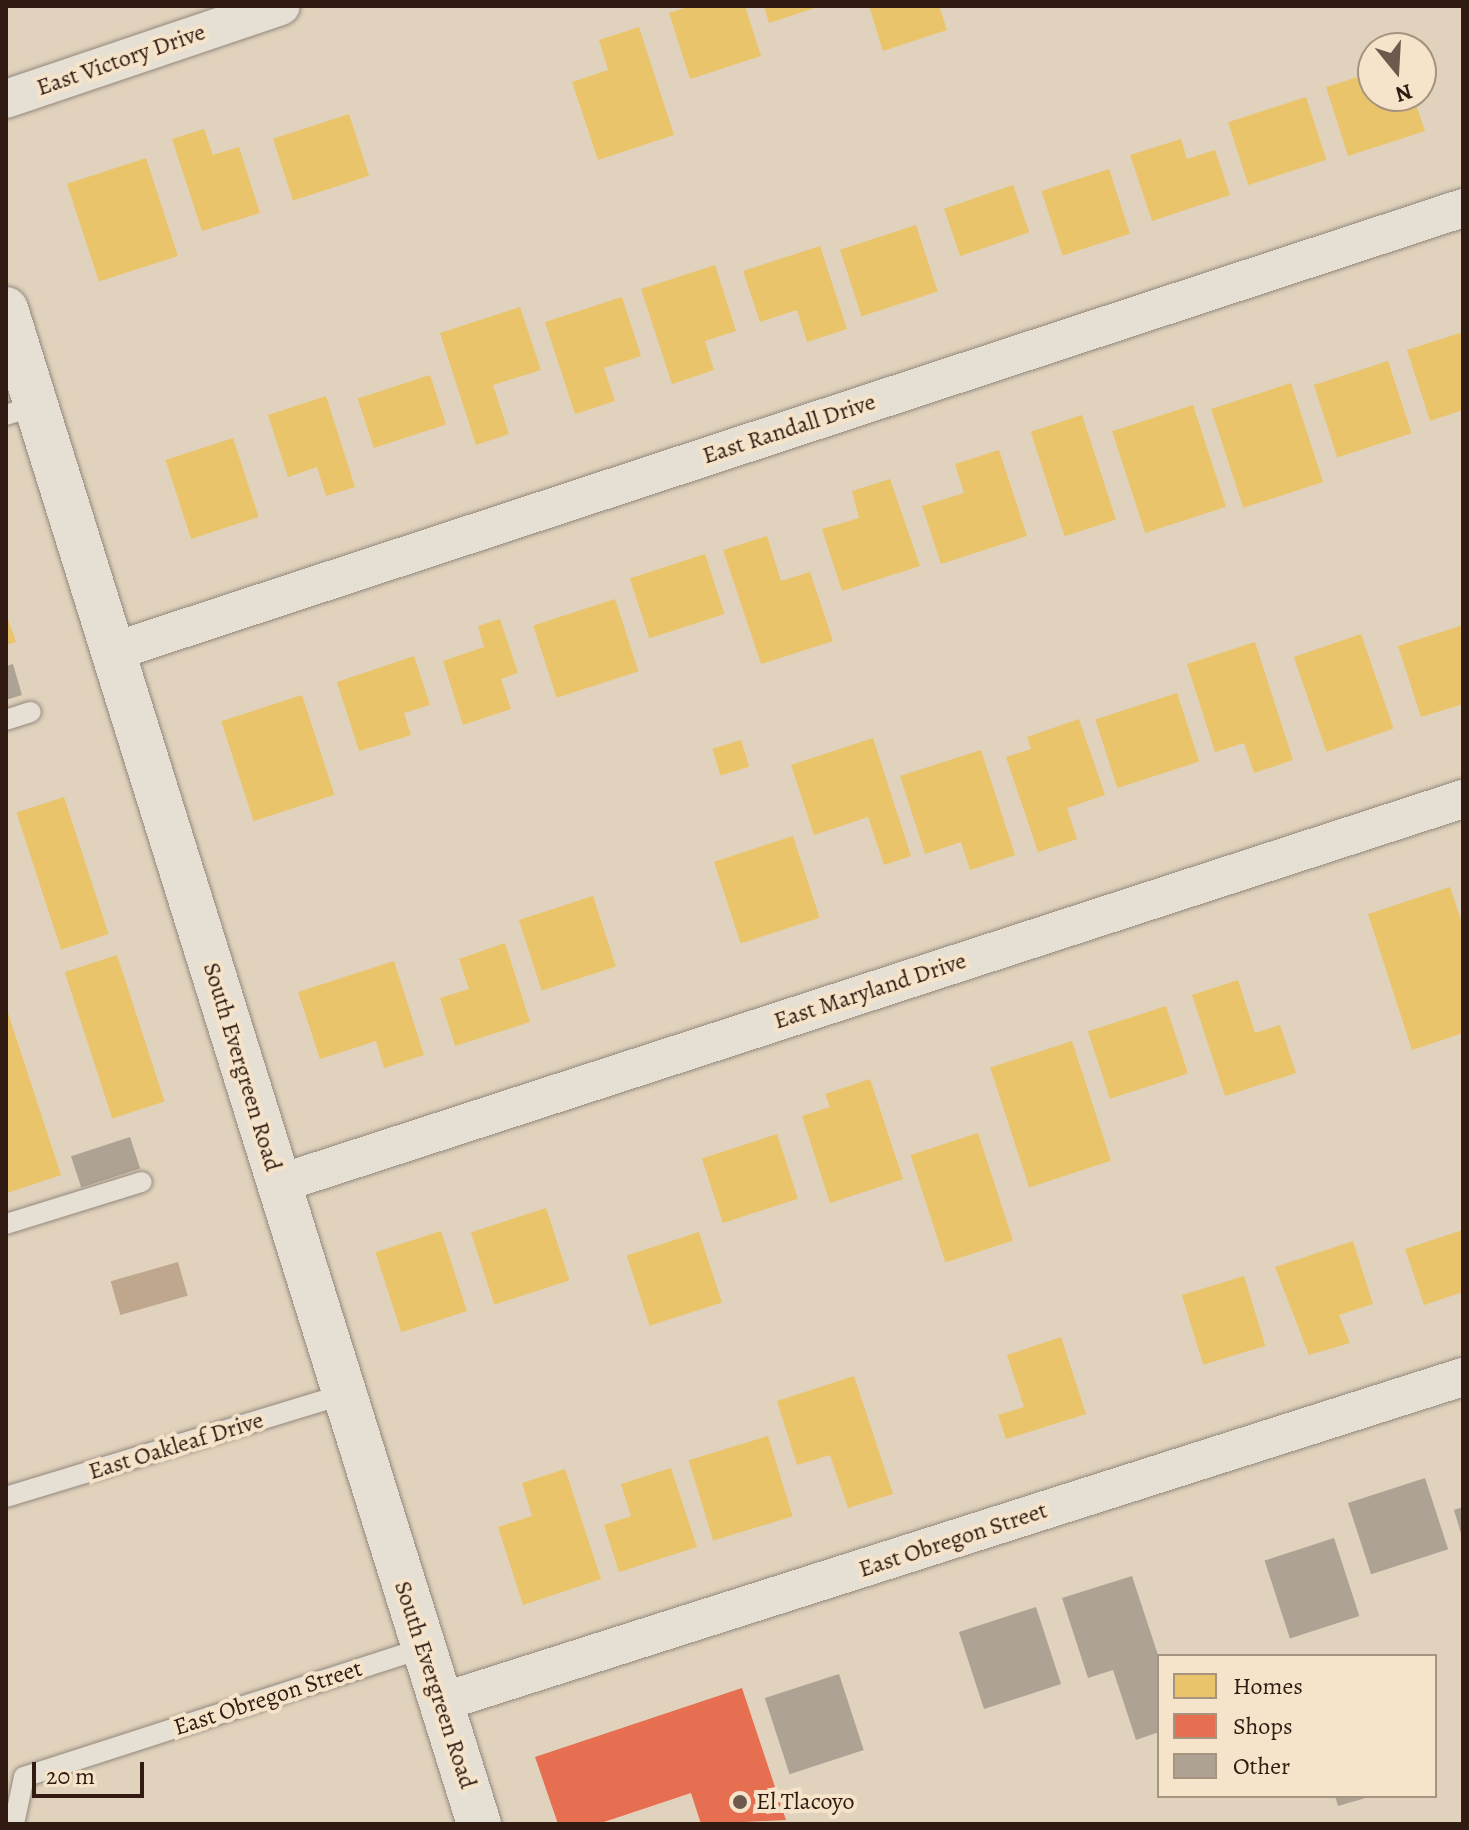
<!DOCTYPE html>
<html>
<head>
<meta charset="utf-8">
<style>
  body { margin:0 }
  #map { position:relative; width:1469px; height:1830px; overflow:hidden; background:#e1d2bd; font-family:Alegreya,serif }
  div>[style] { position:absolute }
  .water>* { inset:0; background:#bea78d; transform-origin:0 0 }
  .homes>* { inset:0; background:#e9c46a; transform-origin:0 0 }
  .shops>* { inset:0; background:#e76f51 }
  .building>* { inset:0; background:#aea294; transform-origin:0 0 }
  .roads { filter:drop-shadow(0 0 2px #93887b) drop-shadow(0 0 2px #93887b) }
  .lane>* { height:20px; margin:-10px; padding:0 10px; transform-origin:10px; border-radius:10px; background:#e6dfd4 }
  .street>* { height:38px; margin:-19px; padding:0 19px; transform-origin:19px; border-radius:19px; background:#e6dfd4 }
  .secondary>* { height:44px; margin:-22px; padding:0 22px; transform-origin:22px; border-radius:22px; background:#e6dfd4 }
  .dots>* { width:22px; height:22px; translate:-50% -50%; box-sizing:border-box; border:4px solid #f5e3ca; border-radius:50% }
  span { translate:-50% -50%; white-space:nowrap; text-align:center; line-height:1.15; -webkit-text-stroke:8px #f5e3ca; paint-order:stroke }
  .street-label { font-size:24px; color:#301a11 }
  .poi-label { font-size:24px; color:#301a11 }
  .left { translate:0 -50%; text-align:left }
  .frame { position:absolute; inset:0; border:8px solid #301a11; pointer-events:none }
  .legend { position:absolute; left:1157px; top:1654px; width:280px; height:144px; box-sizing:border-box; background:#f5e3ca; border:2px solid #a69380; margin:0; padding:10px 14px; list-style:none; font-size:24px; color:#301a11 }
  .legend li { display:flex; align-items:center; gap:16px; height:40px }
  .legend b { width:40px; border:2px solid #a69380 }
  .north { position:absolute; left:1357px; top:32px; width:80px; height:80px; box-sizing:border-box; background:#f5e3ca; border:2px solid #a69380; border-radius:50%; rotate:162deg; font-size:22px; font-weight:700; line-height:32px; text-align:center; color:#301a11 }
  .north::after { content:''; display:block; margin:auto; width:28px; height:36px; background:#6e5a4d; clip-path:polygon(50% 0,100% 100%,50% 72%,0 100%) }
  .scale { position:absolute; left:32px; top:1762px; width:112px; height:36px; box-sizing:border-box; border:4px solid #301a11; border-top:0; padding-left:10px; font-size:24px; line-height:28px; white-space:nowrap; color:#301a11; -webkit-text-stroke:6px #f5e3ca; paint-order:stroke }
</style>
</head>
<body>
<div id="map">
  <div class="water">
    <div style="left:178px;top:1262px;width:35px;height:70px;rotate:74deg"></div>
  </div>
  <div class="homes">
    <div style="clip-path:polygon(690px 6px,745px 6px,761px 56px,690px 79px,669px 13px)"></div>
    <div style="clip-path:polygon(764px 6px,818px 6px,818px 7px,769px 23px)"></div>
    <div style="clip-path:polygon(869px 6px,939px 6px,947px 30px,883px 51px)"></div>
    <div style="clip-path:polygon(639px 27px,674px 135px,598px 160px,572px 82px,608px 70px,599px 40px)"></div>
    <div style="clip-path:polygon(1373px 72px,1373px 96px,1413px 96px,1425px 131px,1348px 156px,1326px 87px)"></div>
    <div style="left:1306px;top:97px;width:66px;height:82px;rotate:72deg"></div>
    <div style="left:349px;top:114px;width:65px;height:80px;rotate:72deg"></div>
    <div style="clip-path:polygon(204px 129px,213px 155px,239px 147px,260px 213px,202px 231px,172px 139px)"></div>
    <div style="clip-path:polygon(1181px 139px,1187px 159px,1215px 150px,1230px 195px,1152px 221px,1130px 155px)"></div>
    <div style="left:146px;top:158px;width:103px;height:83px;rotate:72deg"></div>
    <div style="left:1109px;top:169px;width:68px;height:71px;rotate:72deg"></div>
    <div style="left:1013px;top:185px;width:50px;height:73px;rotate:71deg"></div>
    <div style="left:916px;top:225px;width:70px;height:80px;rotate:72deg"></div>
    <div style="clip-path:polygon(820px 246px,847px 329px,807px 342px,797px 310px,760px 322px,743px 271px)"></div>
    <div style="clip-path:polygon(715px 265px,736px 331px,705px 341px,714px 370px,672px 384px,641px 289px)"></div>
    <div style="clip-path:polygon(622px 297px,641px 356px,604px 368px,615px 401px,575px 414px,545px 322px)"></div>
    <div style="clip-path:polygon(520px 307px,541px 370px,493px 385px,509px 434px,476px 445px,440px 333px)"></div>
    <div style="clip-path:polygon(1463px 332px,1463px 410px,1430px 421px,1407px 350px)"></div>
    <div style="left:1388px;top:361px;width:76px;height:78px;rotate:72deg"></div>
    <div style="left:430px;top:375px;width:52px;height:76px;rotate:72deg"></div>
    <div style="left:1291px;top:383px;width:104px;height:84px;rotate:72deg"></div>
    <div style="clip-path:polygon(326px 396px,355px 487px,326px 496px,317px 467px,288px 477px,268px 415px)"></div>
    <div style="left:1193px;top:405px;width:107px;height:85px;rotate:72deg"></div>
    <div style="left:1082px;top:415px;width:110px;height:54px;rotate:72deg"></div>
    <div style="left:233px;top:438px;width:83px;height:71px;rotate:72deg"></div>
    <div style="clip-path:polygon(999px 450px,1027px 536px,941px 564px,922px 506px,964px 493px,955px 464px)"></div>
    <div style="clip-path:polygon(890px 479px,920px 566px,842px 591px,822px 529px,859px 518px,852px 491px)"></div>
    <div style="clip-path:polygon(767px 536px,781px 581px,810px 572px,833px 641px,761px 664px,723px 550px)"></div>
    <div style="left:705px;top:554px;width:63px;height:79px;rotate:72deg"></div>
    <div style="left:615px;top:599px;width:76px;height:86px;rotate:72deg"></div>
    <div style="clip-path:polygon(6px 614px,16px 642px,6px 645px)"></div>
    <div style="clip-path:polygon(500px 619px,518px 673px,501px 679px,511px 709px,463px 725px,443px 661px,484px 647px,478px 626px)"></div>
    <div style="clip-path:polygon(1463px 625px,1463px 704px,1421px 717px,1398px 646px)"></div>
    <div style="left:1361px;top:634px;width:100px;height:71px;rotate:71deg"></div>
    <div style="clip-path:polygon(1255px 642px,1293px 760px,1254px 773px,1244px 743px,1215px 752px,1187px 664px)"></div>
    <div style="clip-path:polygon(414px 656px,430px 705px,404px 713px,411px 735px,359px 751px,337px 682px)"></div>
    <div style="left:1177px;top:693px;width:72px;height:86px;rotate:72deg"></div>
    <div style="left:302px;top:695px;width:105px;height:85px;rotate:72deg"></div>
    <div style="clip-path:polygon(1079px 719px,1105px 795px,1067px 808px,1077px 839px,1038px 852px,1006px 757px,1031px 749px,1027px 737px)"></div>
    <div style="clip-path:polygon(873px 738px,911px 856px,884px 865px,868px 817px,814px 835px,791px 765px)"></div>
    <div style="left:741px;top:740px;width:28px;height:30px;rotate:73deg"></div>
    <div style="clip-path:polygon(981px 750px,1015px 855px,970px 870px,961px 842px,925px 854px,900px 776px)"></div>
    <div style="left:64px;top:797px;width:144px;height:50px;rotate:72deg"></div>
    <div style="left:793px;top:836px;width:86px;height:83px;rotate:72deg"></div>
    <div style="clip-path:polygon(1450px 887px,1463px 926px,1463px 1033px,1412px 1050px,1368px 914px)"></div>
    <div style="left:593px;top:896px;width:74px;height:78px;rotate:72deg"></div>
    <div style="clip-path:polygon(505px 943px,530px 1022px,455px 1046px,440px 998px,469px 989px,459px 959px)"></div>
    <div style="left:117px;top:955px;width:154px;height:55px;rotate:72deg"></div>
    <div style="clip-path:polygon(394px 961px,424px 1055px,384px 1068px,376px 1041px,320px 1059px,298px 992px)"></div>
    <div style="clip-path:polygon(1238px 980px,1255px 1033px,1280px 1025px,1296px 1073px,1225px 1096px,1192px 995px)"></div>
    <div style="left:1166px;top:1006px;width:71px;height:82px;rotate:72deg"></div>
    <div style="clip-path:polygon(7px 1010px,61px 1175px,7px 1193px,6px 1190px)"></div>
    <div style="left:1072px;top:1041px;width:126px;height:86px;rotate:72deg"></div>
    <div style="clip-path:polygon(870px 1079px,903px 1179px,830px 1203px,802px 1116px,830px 1107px,825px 1094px)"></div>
    <div style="left:978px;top:1133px;width:113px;height:71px;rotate:72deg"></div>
    <div style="left:777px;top:1134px;width:68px;height:79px;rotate:72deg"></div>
    <div style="left:546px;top:1208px;width:76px;height:79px;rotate:72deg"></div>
    <div style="clip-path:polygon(1463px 1230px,1463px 1292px,1424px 1305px,1405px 1249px)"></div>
    <div style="left:441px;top:1231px;width:84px;height:69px;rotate:72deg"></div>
    <div style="left:699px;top:1232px;width:74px;height:76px;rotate:72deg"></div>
    <div style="clip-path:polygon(1353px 1241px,1373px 1304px,1339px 1315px,1350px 1343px,1309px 1355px,1275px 1267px)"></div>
    <div style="left:1244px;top:1276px;width:73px;height:65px;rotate:73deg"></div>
    <div style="clip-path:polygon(1061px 1337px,1086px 1414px,1006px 1439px,998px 1415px,1024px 1407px,1007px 1355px)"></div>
    <div style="clip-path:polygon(854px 1376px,893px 1494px,848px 1508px,830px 1455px,797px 1465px,777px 1401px)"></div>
    <div style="left:768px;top:1436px;width:84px;height:83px;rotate:73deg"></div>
    <div style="clip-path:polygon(671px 1468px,697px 1547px,619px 1572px,604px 1525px,631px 1516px,621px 1484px)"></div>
    <div style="clip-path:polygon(565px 1469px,601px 1579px,523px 1605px,498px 1527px,532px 1516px,522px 1483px)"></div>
  </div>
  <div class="shops">
    <div style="clip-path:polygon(742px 1688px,786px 1820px,701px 1824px,691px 1793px,598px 1824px,558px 1824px,535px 1757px)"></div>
  </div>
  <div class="building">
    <div style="clip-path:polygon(13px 664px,22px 695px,6px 700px,6px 666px)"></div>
    <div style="left:130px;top:1137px;width:33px;height:62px;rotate:72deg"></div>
    <div style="left:1425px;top:1478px;width:75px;height:81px;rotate:72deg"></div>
    <div style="clip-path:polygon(1463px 1507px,1463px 1537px,1462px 1537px,1454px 1510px)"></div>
    <div style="left:1334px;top:1538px;width:82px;height:73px;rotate:72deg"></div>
    <div style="clip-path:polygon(1132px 1576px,1159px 1658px,1159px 1732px,1136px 1740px,1113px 1670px,1088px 1678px,1062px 1598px)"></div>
    <div style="left:1036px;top:1607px;width:81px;height:81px;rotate:72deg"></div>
    <div style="left:839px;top:1674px;width:80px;height:78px;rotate:72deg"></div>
    <div style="clip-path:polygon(1335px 1796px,1368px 1796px,1369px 1797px,1338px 1806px)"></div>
  </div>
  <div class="roads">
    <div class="lane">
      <div style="left:6px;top:415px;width:32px;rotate:-18deg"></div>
      <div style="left:6px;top:720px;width:26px;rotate:-18deg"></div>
      <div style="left:6px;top:1224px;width:142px;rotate:-17.2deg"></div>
      <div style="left:6px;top:1497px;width:355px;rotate:-16.9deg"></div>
      <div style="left:14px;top:1824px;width:48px;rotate:-78deg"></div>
      <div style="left:24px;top:1777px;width:417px;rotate:-17.9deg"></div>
    </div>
    <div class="street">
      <div style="left:6px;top:99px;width:290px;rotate:-18.7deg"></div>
      <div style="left:115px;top:651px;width:1419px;rotate:-18.19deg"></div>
      <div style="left:278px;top:1184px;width:1246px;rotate:-18deg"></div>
      <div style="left:442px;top:1702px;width:1071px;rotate:-17.66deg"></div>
    </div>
    <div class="secondary">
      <div style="left:6px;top:309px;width:1587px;rotate:72.66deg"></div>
    </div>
  </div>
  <div class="dots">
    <div style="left:740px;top:1802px;background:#6e5a4d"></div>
  </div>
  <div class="street-label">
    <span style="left:121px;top:60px;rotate:-19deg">East Victory Drive</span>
    <span style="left:789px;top:429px;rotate:-18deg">East Randall Drive</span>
    <span style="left:870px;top:991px;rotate:-18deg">East Maryland Drive</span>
    <span style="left:242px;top:1067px;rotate:73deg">South Evergreen Road</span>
    <span style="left:176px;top:1446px;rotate:-17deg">East Oakleaf Drive</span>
    <span style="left:953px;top:1540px;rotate:-18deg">East Obregon Street</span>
    <span style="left:435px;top:1685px;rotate:72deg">South Evergreen Road</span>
    <span style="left:268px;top:1698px;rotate:-18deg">East Obregon Street</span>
  </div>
  <div class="poi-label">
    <span class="left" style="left:756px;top:1802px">El Tlacoyo</span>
  </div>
  <div class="frame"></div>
  <ul class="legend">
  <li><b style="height:22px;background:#e9c46a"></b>Homes</li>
  <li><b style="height:22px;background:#e76f51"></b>Shops</li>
  <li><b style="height:22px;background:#aea294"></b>Other</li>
  </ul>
  <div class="north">N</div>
  <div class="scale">20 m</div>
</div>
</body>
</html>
